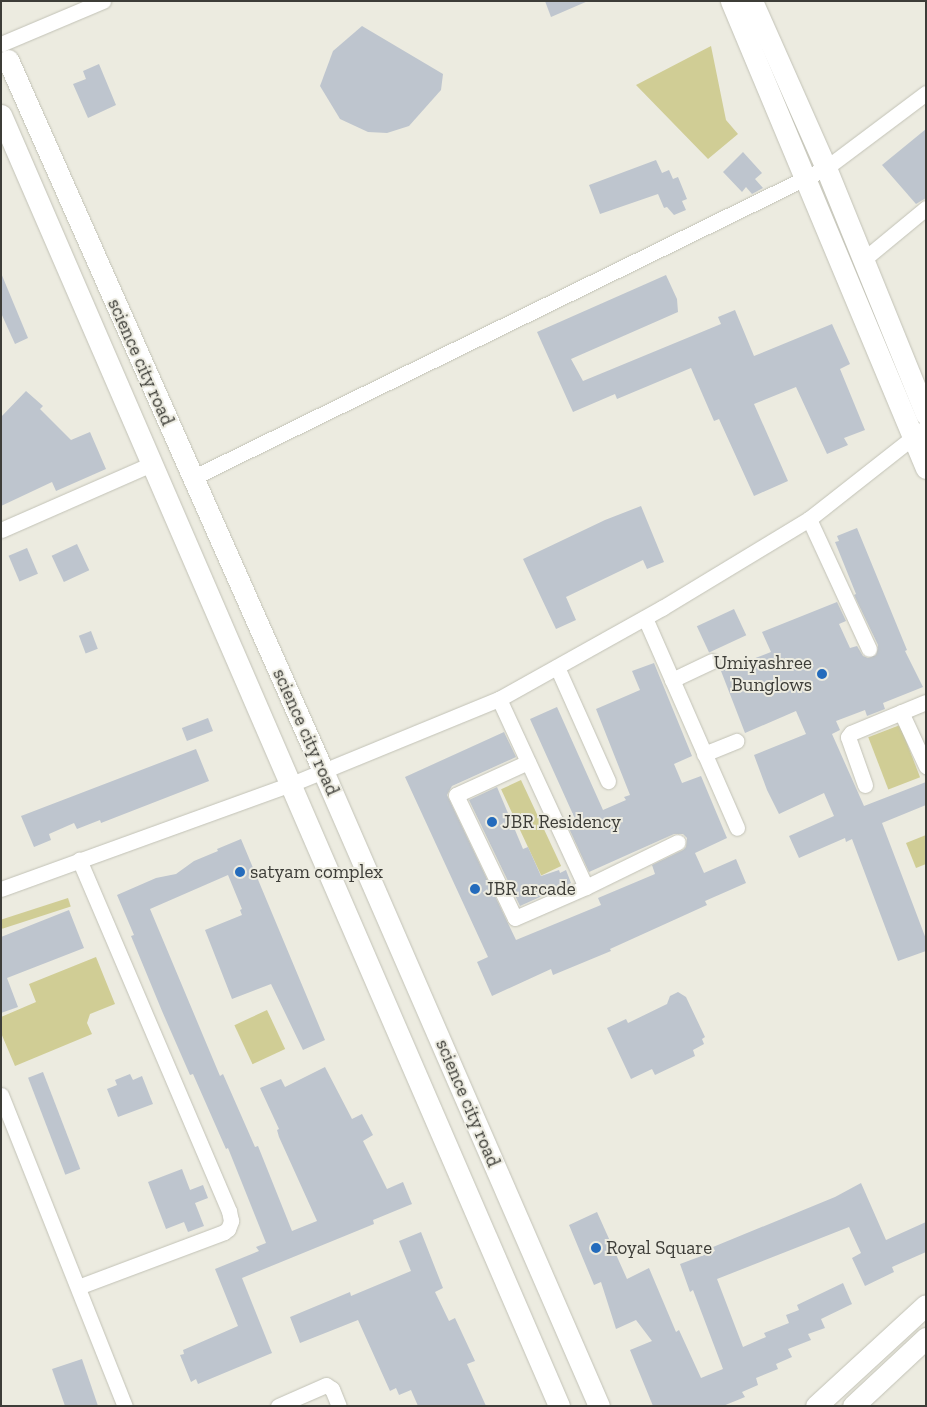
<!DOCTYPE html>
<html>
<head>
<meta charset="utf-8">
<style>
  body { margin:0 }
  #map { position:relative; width:927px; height:1407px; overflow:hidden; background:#ecebe0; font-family:"Zilla Slab",serif }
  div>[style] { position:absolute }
  .green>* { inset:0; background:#d0cd95; transform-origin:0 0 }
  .building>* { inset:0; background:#bec5ce; transform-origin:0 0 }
  .roads { filter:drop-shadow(0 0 1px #c2c2b6) drop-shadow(0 0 1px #c2c2b6) }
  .street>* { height:15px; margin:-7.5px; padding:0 7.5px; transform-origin:7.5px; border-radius:7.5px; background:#fff }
  .secondary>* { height:21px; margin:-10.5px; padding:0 10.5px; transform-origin:10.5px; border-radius:10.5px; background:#fff }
  .dots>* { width:14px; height:14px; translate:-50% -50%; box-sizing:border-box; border:2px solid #ecebe0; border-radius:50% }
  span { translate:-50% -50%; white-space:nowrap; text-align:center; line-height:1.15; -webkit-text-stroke:4px #ecebe0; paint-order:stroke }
  .street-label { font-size:19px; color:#3d3d38 }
  .poi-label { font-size:19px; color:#3d3d38 }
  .right { translate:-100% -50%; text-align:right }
  .left { translate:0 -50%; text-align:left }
  .frame { position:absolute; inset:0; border:2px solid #3d3d38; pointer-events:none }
</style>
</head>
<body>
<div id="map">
  <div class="green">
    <div style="clip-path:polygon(711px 46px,726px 120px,738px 134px,708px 159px,636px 85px)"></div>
    <div style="left:900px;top:725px;width:56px;height:34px;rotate:69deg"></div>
    <div style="left:521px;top:780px;width:95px;height:22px;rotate:65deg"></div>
    <div style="clip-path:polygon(926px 835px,926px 864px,916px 868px,906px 843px)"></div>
    <div style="left:68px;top:898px;width:9px;height:72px;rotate:72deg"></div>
    <div style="clip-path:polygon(96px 957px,115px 1004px,90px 1014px,87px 1023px,92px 1034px,15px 1066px,1px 1033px,1px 1017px,36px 1002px,29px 984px)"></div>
    <div style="left:267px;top:1010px;width:43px;height:36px;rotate:65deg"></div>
  </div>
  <div class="building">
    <div style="clip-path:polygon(545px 1px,588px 1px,551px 17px)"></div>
    <div style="clip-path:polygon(362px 26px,443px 74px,441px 90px,409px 126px,387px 133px,368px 132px,340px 119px,320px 86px,333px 51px)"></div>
    <div style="clip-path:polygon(99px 64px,116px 105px,88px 118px,73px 84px,86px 79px,83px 71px)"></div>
    <div style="clip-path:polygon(926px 129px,926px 198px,916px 204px,882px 165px)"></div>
    <div style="clip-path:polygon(743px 152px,762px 173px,755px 179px,763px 188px,752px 194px,746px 187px,742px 192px,723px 172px)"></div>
    <div style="clip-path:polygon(656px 160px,662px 173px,669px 170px,673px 179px,678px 177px,687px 199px,682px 201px,686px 210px,674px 215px,667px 207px,664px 208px,658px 194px,600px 214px,589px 185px)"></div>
    <div style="clip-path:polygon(1px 273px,28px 338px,15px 344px,1px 313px)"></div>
    <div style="clip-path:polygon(666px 275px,677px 299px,678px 312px,571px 359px,583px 381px,721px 324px,718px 317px,735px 310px,754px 356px,832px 324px,850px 364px,840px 369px,865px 430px,844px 438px,848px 445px,827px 454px,796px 387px,754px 404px,788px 481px,754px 496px,719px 419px,714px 421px,691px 368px,617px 399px,615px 394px,573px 412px,537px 332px)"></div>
    <div style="clip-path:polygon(26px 391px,43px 406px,40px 409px,71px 440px,90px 432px,106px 469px,56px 491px,52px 482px,1px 506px,1px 417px)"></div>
    <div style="clip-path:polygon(641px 506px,664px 562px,647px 569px,643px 560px,566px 597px,576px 620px,556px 629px,523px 559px,605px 520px)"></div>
    <div style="clip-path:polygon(857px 528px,907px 650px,905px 651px,923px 687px,883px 703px,885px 709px,867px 716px,865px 710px,836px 721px,840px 730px,832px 734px,864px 806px,926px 782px,926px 805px,882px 823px,926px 939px,926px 951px,898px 961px,852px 839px,846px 842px,845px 838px,799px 858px,789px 836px,834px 816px,824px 793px,779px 814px,767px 790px,754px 755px,806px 734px,796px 711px,745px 733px,721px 671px,771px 652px,762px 632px,837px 602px,846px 621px,839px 624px,850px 648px,857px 646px,863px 656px,868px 658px,876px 655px,878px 645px,854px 595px,856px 594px,835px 542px,839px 541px,837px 536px)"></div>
    <div style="left:77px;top:544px;width:29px;height:28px;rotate:65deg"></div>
    <div style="left:27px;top:548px;width:28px;height:20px;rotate:67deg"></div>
    <div style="left:734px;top:609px;width:29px;height:41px;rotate:65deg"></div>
    <div style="left:91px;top:631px;width:19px;height:13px;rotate:69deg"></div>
    <div style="clip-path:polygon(654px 663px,692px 756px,674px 764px,682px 783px,701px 776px,727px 838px,695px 853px,704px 873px,736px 859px,746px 883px,705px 901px,707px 905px,610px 949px,611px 951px,553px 975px,551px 969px,492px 996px,477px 962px,488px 957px,405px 777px,504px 732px,516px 757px,452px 786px,447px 795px,516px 940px,601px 905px,598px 898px,655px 874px,652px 865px,683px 850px,686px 847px,687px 838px,683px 834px,674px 834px,589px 872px,567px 824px,576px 821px,530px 719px,557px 707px,603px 810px,626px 800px,624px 797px,630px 795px,596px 709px,640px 690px,632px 671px)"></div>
    <div style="left:208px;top:718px;width:14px;height:28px;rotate:69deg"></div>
    <div style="clip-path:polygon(196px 749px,209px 781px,101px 823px,100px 820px,77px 829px,74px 823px,49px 834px,51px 840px,34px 847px,21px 816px)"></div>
    <div style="clip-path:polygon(497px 787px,523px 849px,528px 847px,541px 876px,559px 870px,560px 873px,566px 870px,571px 883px,520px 906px,469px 800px)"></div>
    <div style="clip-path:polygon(241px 839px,325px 1040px,303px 1050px,271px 984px,232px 999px,205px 930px,242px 915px,240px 910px,242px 909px,228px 875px,150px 909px,220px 1076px,223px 1074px,255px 1147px,258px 1146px,292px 1231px,317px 1221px,279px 1137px,277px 1130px,279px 1129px,260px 1088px,281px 1079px,285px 1087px,325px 1067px,352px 1119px,362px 1114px,373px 1135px,363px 1141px,387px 1189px,403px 1182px,412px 1204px,373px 1220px,374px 1224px,242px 1278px,272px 1353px,198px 1384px,196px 1379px,191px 1382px,180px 1355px,184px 1354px,183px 1350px,238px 1326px,215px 1269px,259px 1251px,256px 1247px,266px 1243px,228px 1148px,226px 1149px,193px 1074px,190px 1075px,162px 1011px,131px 936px,134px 935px,117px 895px,156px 878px,176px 874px,194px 861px,218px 851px,217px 849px)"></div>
    <div style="clip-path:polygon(69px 910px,84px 948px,7px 978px,18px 1007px,1px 1013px,1px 937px)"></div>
    <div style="clip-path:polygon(678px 992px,686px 997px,705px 1037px,702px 1039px,704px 1044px,693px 1050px,695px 1056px,655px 1075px,652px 1069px,631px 1079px,607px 1028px,626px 1019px,628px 1023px,667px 1004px,670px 996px)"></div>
    <div style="left:43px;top:1072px;width:104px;height:16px;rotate:69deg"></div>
    <div style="clip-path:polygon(130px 1074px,133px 1080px,142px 1076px,153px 1104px,118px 1117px,107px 1089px,117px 1085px,115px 1080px)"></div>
    <div style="clip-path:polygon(182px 1169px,190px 1190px,203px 1185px,208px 1198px,195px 1203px,204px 1226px,188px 1232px,184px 1222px,166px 1229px,148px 1182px)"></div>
    <div style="clip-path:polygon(861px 1183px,886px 1240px,926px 1222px,926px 1252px,892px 1267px,894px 1272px,865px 1286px,852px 1258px,861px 1253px,849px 1227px,717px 1279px,743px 1347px,766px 1337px,764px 1333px,789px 1323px,786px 1315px,799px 1310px,797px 1305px,843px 1283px,852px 1304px,821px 1319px,825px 1328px,808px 1334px,811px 1340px,788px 1349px,792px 1357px,776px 1364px,778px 1369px,756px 1378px,758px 1385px,742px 1392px,745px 1397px,723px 1406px,653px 1406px,630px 1350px,652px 1341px,636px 1320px,616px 1329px,601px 1282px,594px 1285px,569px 1225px,597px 1212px,627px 1279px,649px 1268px,676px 1332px,679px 1330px,701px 1378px,723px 1369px,693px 1290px,690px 1292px,680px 1264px,715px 1251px,713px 1247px,835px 1197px)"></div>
    <div style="clip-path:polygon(421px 1232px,443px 1288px,435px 1292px,449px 1321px,455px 1318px,475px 1361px,467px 1364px,486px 1406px,418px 1406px,411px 1390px,399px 1395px,396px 1388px,390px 1391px,358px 1320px,300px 1343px,290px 1317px,350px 1292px,351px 1296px,411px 1271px,399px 1241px)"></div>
    <div style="clip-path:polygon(82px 1359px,98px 1406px,65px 1406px,52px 1369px)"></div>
  </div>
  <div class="roads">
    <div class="street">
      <div style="left:1px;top:44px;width:111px;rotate:-22.9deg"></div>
      <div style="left:863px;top:260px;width:82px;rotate:-39.5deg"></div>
      <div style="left:192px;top:478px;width:706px;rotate:-26.06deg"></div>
      <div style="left:826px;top:168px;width:125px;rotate:-36.9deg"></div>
      <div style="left:809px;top:519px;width:143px;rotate:65.2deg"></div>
      <div style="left:1px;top:530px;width:164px;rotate:-23.7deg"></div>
      <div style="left:645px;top:618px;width:229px;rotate:66.3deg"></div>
      <div style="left:557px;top:667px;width:125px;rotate:65.9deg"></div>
      <div style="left:672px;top:680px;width:44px;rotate:-25.4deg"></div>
      <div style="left:499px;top:699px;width:207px;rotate:65.2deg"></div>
      <div style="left:901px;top:712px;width:60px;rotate:65.2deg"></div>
      <div style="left:704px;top:754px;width:35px;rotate:-22deg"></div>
      <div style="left:528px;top:762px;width:79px;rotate:155.4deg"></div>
      <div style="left:456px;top:795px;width:136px;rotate:64.4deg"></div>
      <div style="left:515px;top:918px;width:77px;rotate:-23.6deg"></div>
      <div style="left:586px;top:887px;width:102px;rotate:-26.1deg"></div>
      <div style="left:865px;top:785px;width:51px;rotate:-109.5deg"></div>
      <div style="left:848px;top:737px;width:5px;rotate:-53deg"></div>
      <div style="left:851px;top:733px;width:81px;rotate:-22.5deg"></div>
      <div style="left:1px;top:889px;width:306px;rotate:-19.9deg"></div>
      <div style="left:289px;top:785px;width:227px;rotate:-22.3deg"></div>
      <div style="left:499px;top:699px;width:187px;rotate:-29.2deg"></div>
      <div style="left:662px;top:608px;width:172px;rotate:-31.2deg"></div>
      <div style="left:809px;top:519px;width:149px;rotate:-38.2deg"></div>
      <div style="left:1px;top:1095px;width:335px;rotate:68.3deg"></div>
      <div style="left:78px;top:1287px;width:156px;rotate:-20.6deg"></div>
      <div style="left:224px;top:1232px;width:5px;rotate:-37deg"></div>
      <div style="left:228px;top:1229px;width:9px;rotate:-69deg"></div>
      <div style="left:231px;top:1221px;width:10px;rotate:-101deg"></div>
      <div style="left:229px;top:1211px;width:382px;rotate:-113.1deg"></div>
      <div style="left:278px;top:1406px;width:52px;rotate:-23.6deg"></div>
      <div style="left:326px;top:1385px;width:7px;rotate:34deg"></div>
      <div style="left:332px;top:1389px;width:18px;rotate:68deg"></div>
    </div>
    <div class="secondary">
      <div style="left:731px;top:1px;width:506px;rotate:67.34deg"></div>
      <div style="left:752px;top:1px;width:183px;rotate:66.1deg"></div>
      <div style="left:826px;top:168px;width:266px;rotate:67.9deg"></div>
      <div style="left:8px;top:60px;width:778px;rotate:66.1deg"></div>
      <div style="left:323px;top:771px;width:692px;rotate:66.51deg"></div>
      <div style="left:1px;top:115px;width:1406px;rotate:66.62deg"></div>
      <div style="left:816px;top:1406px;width:149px;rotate:-42.6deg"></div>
      <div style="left:853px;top:1406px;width:100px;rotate:-43deg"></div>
    </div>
  </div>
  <div class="dots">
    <div style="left:822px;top:674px;background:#246bbc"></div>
    <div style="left:492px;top:822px;background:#246bbc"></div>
    <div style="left:240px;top:872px;background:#246bbc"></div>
    <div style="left:475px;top:889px;background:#246bbc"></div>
    <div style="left:596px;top:1248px;background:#246bbc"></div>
  </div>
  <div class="street-label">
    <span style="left:141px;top:362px;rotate:66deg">science city road</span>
    <span style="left:306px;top:732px;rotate:66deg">science city road</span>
    <span style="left:468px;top:1103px;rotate:67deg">science city road</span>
  </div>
  <div class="poi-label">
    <span class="right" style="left:812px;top:674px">Umiyashree<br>Bunglows</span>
    <span class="left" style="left:502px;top:822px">JBR Residency</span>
    <span class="left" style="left:250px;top:872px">satyam complex</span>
    <span class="left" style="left:485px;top:889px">JBR arcade</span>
    <span class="left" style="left:606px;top:1248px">Royal Square</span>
  </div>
  <div class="frame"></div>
</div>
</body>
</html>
